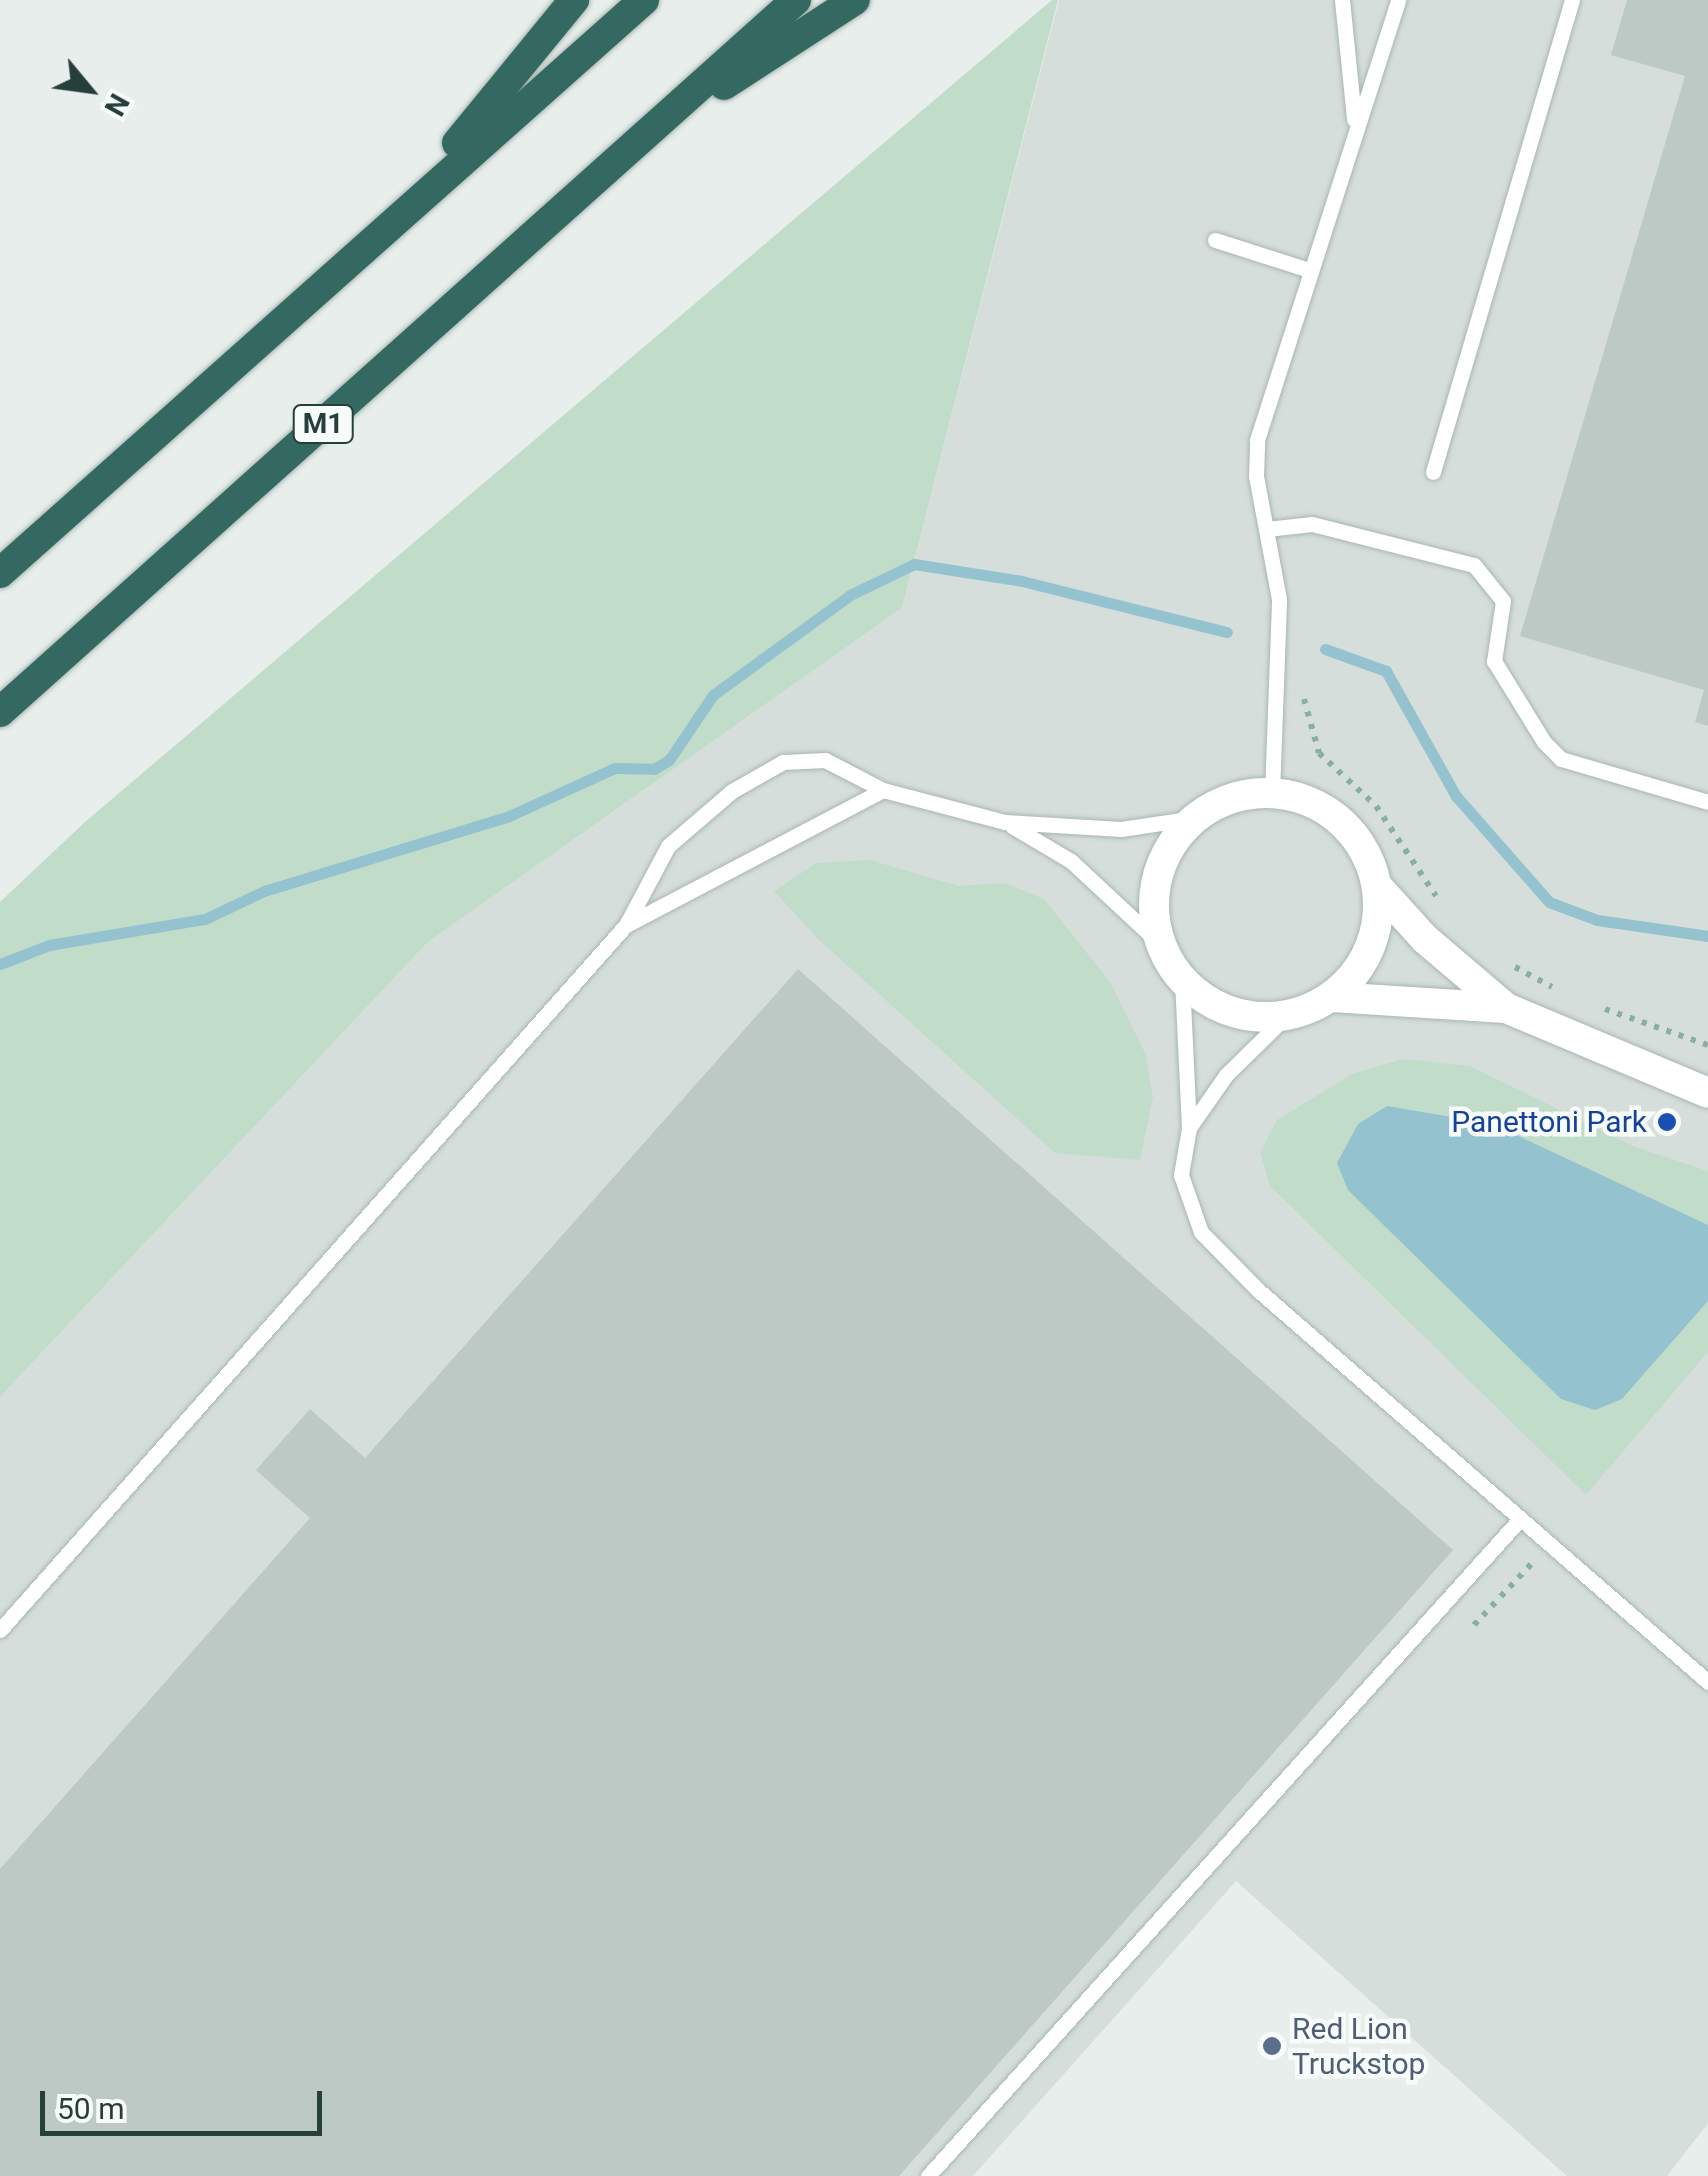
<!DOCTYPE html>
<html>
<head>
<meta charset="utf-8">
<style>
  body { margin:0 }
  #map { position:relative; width:1708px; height:2176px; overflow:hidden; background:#e7eeeb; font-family:Roboto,sans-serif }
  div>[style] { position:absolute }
  .built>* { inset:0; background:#d5deda }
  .green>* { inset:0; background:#c1ddca }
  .water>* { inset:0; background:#94c2ce }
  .stream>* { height:11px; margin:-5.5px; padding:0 5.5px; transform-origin:5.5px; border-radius:5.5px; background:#94c2ce }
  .building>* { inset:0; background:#bcc9c4 }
  .path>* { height:6px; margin-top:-3px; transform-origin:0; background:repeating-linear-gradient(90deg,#89afa5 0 5px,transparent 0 13px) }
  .roads { filter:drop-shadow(0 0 2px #a9b6b2) drop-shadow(0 0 2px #a9b6b2) }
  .service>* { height:15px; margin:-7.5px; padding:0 7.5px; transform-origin:7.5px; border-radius:7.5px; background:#fff }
  .minor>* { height:30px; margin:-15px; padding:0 15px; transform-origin:15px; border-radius:15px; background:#fff }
  .minor>.ring { margin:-15px; padding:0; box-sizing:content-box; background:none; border:30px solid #fff; border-radius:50% }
  .motorway>* { height:30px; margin:-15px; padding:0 15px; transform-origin:15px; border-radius:15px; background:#346961 }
  .dots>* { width:28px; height:28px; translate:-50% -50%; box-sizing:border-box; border:5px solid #f7fbf9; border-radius:50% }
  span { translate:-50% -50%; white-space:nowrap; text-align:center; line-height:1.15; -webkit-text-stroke:9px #f7fbf9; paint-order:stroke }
  .shield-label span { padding:2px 8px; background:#f7fbf9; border:2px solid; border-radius:8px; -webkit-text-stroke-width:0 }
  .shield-label { font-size:28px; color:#263f3a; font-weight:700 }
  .transit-label { font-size:30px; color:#164399 }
  .right { translate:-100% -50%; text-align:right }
  .service-label { font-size:30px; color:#4e5e75 }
  .left { translate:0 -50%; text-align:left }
  .north { position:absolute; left:40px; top:40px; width:100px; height:100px; -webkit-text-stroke:8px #f7fbf9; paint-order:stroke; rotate:119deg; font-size:28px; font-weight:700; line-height:40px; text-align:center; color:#263f3a }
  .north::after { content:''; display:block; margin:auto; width:35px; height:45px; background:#263f3a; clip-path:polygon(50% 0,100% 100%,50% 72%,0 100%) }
  .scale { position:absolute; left:40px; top:2091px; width:282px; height:45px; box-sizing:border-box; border:5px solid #263f3a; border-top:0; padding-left:12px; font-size:30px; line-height:35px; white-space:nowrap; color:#263f3a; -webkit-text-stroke:8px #f7fbf9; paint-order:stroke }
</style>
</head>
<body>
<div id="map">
  <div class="built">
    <div style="clip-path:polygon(1059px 0,1708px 0,1708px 2123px,1667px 2176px,1567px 2176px,1236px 1881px,973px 2176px,0 2176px,0 1397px,428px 942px,902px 608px)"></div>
  </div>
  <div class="green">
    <div style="clip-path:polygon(1052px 0,1058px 0,902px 608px,428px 942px,0 1397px,0 902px,85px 822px)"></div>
    <div style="clip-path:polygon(870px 860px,959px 886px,1004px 883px,1044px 899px,1110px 982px,1145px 1053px,1153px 1097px,1140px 1160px,1055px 1153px,818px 939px,774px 891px,816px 863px)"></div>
    <div style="clip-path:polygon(1403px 1059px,1470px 1066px,1635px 1147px,1708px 1171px,1708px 1225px,1493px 1124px,1622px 1399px,1708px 1301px,1708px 1352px,1586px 1495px,1270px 1186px,1260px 1152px,1277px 1120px,1352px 1074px)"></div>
  </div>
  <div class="water">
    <div style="clip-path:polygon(1387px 1106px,1493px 1124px,1708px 1225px,1708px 1301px,1622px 1399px,1595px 1410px,1561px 1399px,1348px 1190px,1337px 1163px,1358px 1124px)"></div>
  </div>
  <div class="stream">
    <div style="left:1325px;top:649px;width:65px;rotate:19.8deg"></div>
    <div style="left:1386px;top:671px;width:143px;rotate:60.8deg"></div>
    <div style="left:1456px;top:796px;width:141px;rotate:48.7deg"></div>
    <div style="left:1549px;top:902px;width:51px;rotate:20.6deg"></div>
    <div style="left:1597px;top:920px;width:112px;rotate:8.2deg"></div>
    <div style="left:0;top:964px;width:53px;rotate:-21.2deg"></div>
    <div style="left:49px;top:945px;width:158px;rotate:-9.5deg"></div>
    <div style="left:205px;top:919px;width:65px;rotate:-25.4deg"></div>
    <div style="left:264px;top:891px;width:256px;rotate:-17deg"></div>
    <div style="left:509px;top:816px;width:116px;rotate:-24.4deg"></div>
    <div style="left:615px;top:768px;width:39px;rotate:1deg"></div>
    <div style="left:654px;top:769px;width:17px;rotate:-31deg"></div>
    <div style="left:669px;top:760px;width:78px;rotate:-55.9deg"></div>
    <div style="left:713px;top:695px;width:170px;rotate:-36.1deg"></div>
    <div style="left:850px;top:595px;width:71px;rotate:-25.8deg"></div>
    <div style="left:914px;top:564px;width:109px;rotate:8.9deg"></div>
    <div style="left:1022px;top:581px;width:211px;rotate:14deg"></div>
  </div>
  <div class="building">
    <div style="clip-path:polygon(1627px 0,1708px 0,1708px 726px,1695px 722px,1704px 690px,1520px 636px,1685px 76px,1611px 55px)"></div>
    <div style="clip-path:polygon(798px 969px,1453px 1550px,899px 2176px,0 2176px,0 1869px,310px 1518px,256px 1470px,310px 1409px,365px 1458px)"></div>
  </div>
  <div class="path">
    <div style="left:1304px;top:699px;width:56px;rotate:74.5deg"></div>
    <div style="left:1319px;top:753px;width:78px;rotate:42.9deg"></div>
    <div style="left:1376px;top:806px;width:108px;rotate:56.3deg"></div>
    <div style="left:1515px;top:967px;width:42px;rotate:28.4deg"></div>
    <div style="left:1605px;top:1009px;width:109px;rotate:19.3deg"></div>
    <div style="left:1474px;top:1625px;width:89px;rotate:-46.8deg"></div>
  </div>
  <div class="roads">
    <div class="service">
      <div style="left:1342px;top:0;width:120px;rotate:84.2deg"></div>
      <div style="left:1215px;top:240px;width:99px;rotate:17.7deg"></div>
      <div style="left:1433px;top:472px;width:492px;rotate:-73.6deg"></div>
      <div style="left:1267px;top:529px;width:45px;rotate:-6.3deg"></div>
      <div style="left:1312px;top:524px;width:167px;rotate:14.2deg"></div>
      <div style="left:1474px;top:565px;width:46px;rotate:51.1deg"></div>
      <div style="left:1503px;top:601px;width:61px;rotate:98.5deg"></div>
      <div style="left:1494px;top:661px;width:95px;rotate:58.3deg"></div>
      <div style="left:1544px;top:742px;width:24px;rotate:45deg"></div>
      <div style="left:1561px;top:759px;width:153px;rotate:16.3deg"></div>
      <div style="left:1272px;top:793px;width:194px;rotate:-87.9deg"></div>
      <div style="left:1279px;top:599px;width:125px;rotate:-100.6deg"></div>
      <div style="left:1256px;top:476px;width:36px;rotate:-88deg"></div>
      <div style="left:1257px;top:440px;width:462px;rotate:-72.2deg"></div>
      <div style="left:1012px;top:826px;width:69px;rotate:30.7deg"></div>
      <div style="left:1071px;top:861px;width:123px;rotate:43deg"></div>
      <div style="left:626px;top:925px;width:290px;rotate:-27.7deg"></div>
      <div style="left:1182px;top:980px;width:148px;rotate:87.3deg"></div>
      <div style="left:1189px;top:1128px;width:48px;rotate:99.7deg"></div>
      <div style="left:1181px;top:1175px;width:60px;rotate:70.7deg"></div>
      <div style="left:1201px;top:1232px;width:81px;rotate:45.5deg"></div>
      <div style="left:1258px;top:1290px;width:597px;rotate:41.06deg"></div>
      <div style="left:1189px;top:1128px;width:65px;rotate:-55.1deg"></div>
      <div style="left:1226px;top:1075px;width:83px;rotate:-44.5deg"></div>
      <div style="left:0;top:1630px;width:943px;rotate:-48.4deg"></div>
      <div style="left:626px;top:925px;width:89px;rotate:-62deg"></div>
      <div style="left:668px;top:846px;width:84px;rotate:-40.7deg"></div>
      <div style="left:732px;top:791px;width:59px;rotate:-29.6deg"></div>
      <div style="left:783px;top:762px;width:42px;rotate:-2.7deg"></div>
      <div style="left:825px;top:760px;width:65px;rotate:27.3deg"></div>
      <div style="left:883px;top:790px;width:126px;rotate:14.7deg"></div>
      <div style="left:1005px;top:822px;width:116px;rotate:3.5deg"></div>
      <div style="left:1121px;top:829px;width:75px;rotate:-8.5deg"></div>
      <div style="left:928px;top:2176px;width:884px;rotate:-47.98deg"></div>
    </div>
    <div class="minor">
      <div class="ring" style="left:1154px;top:793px;width:194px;height:194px"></div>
      <div style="left:1378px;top:887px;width:70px;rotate:47.9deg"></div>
      <div style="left:1425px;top:939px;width:106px;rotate:40.4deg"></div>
      <div style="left:1506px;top:1008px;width:219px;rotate:22.8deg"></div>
      <div style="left:1331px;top:997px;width:175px;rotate:3.6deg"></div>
    </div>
    <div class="motorway">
      <div style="left:724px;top:85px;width:156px;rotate:-33deg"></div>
      <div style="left:457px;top:143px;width:185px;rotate:-50.7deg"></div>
      <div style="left:0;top:573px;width:862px;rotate:-41.66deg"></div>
      <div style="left:0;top:712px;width:1068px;rotate:-41.81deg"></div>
    </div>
  </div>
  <div class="dots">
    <div style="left:1667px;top:1122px;background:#1a4fb4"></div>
    <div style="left:1272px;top:2046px;background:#5c6f8a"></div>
  </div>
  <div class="shield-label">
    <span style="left:323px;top:424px">M1</span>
  </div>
  <div class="transit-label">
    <span class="right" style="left:1647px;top:1122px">Panettoni Park</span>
  </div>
  <div class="service-label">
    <span class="left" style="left:1292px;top:2046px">Red Lion<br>Truckstop</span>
  </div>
  <div class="north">N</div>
  <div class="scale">50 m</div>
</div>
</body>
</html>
